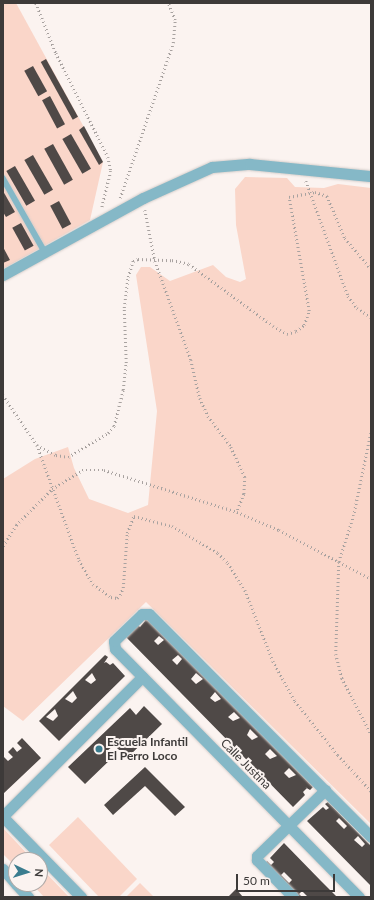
<!DOCTYPE html>
<html>
<head>
<meta charset="utf-8">
<style>
  body { margin:0 }
  #map { position:relative; width:374px; height:900px; overflow:hidden; background:#fbf3f0; font-family:Lato,sans-serif }
  div>[style] { position:absolute }
  .green>* { inset:0; background:#fad6c9 }
  .building>* { inset:0; background:#4f4947; transform-origin:0 0 }
  .path>* { height:2.5px; margin-top:-1.25px; transform-origin:0; background:repeating-linear-gradient(90deg,#a8a2a0 0 1px,transparent 0 4px) }
  .roads { filter:drop-shadow(0 0 1px #d5cecb) drop-shadow(0 0 1px #d5cecb) }
  .lane>* { height:5.5px; margin:-2.75px; padding:0 2.75px; transform-origin:2.75px; border-radius:2.75px; background:#85b8c7 }
  .street>* { height:11px; margin:-5.5px; padding:0 5.5px; transform-origin:5.5px; border-radius:5.5px; background:#85b8c7 }
  .dots>* { width:11px; height:11px; translate:-50% -50%; box-sizing:border-box; border:2px solid #fbf3f0; border-radius:50% }
  span { translate:-50% -50%; white-space:nowrap; text-align:center; line-height:1.15; -webkit-text-stroke:4px #fbf3f0; paint-order:stroke }
  .poi-label { font-size:12px; color:#3d3a39; font-weight:700 }
  .left { translate:0 -50%; text-align:left }
  .street-label { font-size:12px; color:#3d3a39 }
  .frame { position:absolute; inset:0; border:4px solid #3d3a39; pointer-events:none }
  .north { position:absolute; left:8px; top:852px; width:40px; height:40px; box-sizing:border-box; background:#fbf3f0; border:1px solid #afa9a7; border-radius:50%; rotate:94deg; font-size:11px; font-weight:700; line-height:16px; text-align:center; color:#3d3a39 }
  .north::after { content:''; display:block; margin:auto; width:14px; height:18px; background:#3a7c8e; clip-path:polygon(50% 0,100% 100%,50% 72%,0 100%) }
  .scale { position:absolute; left:236px; top:874px; width:99px; height:18px; box-sizing:border-box; border:2px solid #3d3a39; border-top:0; padding-left:5px; font-size:12px; line-height:14px; white-space:nowrap; color:#3d3a39; -webkit-text-stroke:3px #fbf3f0; paint-order:stroke }
</style>
</head>
<body>
<div id="map">
  <div class="green">
    <div style="clip-path:polygon(3px 3px,16px 3px,103px 162px,90px 220px,3px 269px)"></div>
    <div style="clip-path:polygon(245px 177px,287px 178px,295px 187px,324px 188px,338px 184px,371px 188px,371px 824px,146px 602px,23px 721px,3px 706px,3px 479px,35px 459px,68px 447px,74px 468px,89px 499px,128px 513px,148px 505px,157px 411px,136px 275px,141px 267px,150px 267px,170px 281px,213px 265px,226px 277px,240px 282px,246px 279px,236px 225px,235px 189px)"></div>
    <div style="clip-path:polygon(78px 817px,137px 879px,119px 897px,99px 897px,49px 845px)"></div>
    <div style="clip-path:polygon(3px 828px,33px 860px,16px 860px,16px 867px,3px 854px)"></div>
    <div style="clip-path:polygon(40px 867px,44px 871px,69px 897px,44px 897px,32px 884px,40px 884px)"></div>
    <div style="clip-path:polygon(140px 883px,154px 897px,126px 897px)"></div>
  </div>
  <div class="building">
    <div style="left:46px;top:59px;width:66px;height:6px;rotate:61deg"></div>
    <div style="left:33px;top:66px;width:29px;height:10px;rotate:61deg"></div>
    <div style="left:50px;top:96px;width:32px;height:9px;rotate:62deg"></div>
    <div style="clip-path:polygon(84px 126px,103px 162px,99px 165px,79px 130px)"></div>
    <div style="left:71px;top:134px;width:40px;height:10px;rotate:60deg"></div>
    <div style="left:53px;top:144px;width:41px;height:10px;rotate:61deg"></div>
    <div style="left:33px;top:155px;width:40px;height:10px;rotate:60deg"></div>
    <div style="left:15px;top:166px;width:40px;height:10px;rotate:60deg"></div>
    <div style="clip-path:polygon(3px 191px,15px 212px,6px 217px,3px 212px)"></div>
    <div style="left:59px;top:201px;width:26px;height:10px;rotate:62deg"></div>
    <div style="left:21px;top:223px;width:26px;height:10px;rotate:61deg"></div>
    <div style="clip-path:polygon(3px 247px,10px 260px,3px 263px)"></div>
    <div style="clip-path:polygon(evenodd,145px 616px,313px 787px,310px 790px,305px 787px,307px 788px,303px 792px,305px 795px,293px 807px,125px 636px,137px 624px,140px 627px,145px 621px,143px 619px,145px 616px,159px 636px,164px 640px,158px 645px,154px 641px,159px 636px,145px 616px,178px 655px,182px 659px,177px 665px,172px 660px,178px 655px,145px 616px,196px 673px,203px 679px,196px 684px,191px 679px,196px 673px,145px 616px,215px 692px,221px 699px,215px 702px,210px 698px,215px 692px,145px 616px,234px 712px,240px 718px,233px 721px,228px 717px,234px 712px,145px 616px,250px 729px,258px 737px,252px 740px,247px 735px,250px 729px,145px 616px,270px 749px,277px 756px,270px 759px,265px 754px,270px 749px,145px 616px,289px 768px,296px 775px,289px 778px,284px 773px,289px 768px)"></div>
    <div style="clip-path:polygon(evenodd,105px 655px,108px 657px,104px 663px,106px 662px,110px 665px,113px 663px,125px 676px,59px 741px,39px 721px,105px 655px,92px 673px,96px 680px,91px 684px,85px 680px,92px 673px,105px 655px,73px 691px,77px 698px,72px 703px,65px 699px,73px 691px,105px 655px,55px 709px,58px 716px,53px 721px,46px 717px,55px 709px)"></div>
    <div style="clip-path:polygon(144px 706px,162px 724px,127px 758px,114px 745px,106px 752px,112px 758px,85px 784px,68px 767px,130px 708px,136px 715px)"></div>
    <div style="clip-path:polygon(22px 738px,41px 758px,3px 794px,3px 756px,8px 761px,13px 757px,8px 752px,13px 747px,17px 752px,22px 748px,17px 743px)"></div>
    <div style="clip-path:polygon(145px 767px,185px 807px,175px 816px,145px 786px,113px 815px,104px 805px)"></div>
    <div style="clip-path:polygon(evenodd,328px 802px,371px 846px,371px 886px,307px 821px,323px 807px,326px 810px,329px 808px,325px 804px,328px 802px,339px 818px,347px 826px,344px 829px,336px 821px,339px 818px,328px 802px,358px 836px,365px 844px,362px 847px,354px 840px,358px 836px)"></div>
    <div style="clip-path:polygon(evenodd,284px 843px,321px 881px,337px 897px,308px 897px,302px 891px,299px 894px,302px 897px,298px 897px,265px 863px,267px 861px,271px 865px,274px 862px,270px 858px,284px 843px,284px 872px,292px 880px,289px 883px,281px 875px,284px 872px)"></div>
    <div style="clip-path:polygon(236px 889px,243px 897px,228px 897px)"></div>
  </div>
  <div class="path">
    <div style="left:36px;top:3px;width:54px;rotate:68.2deg"></div>
    <div style="left:56px;top:53px;width:116px;rotate:63.4deg"></div>
    <div style="left:108px;top:157px;width:14px;rotate:78deg"></div>
    <div style="left:111px;top:171px;width:37px;rotate:104deg"></div>
    <div style="left:306px;top:181px;width:122px;rotate:69.9deg"></div>
    <div style="left:348px;top:296px;width:15px;rotate:53deg"></div>
    <div style="left:357px;top:308px;width:17px;rotate:33deg"></div>
    <div style="left:120px;top:198px;width:164px;rotate:-71.1deg"></div>
    <div style="left:173px;top:43px;width:23px;rotate:-85deg"></div>
    <div style="left:175px;top:20px;width:18px;rotate:-112deg"></div>
    <div style="left:145px;top:210px;width:52px;rotate:78.9deg"></div>
    <div style="left:155px;top:261px;width:105px;rotate:70deg"></div>
    <div style="left:191px;top:360px;width:39px;rotate:77deg"></div>
    <div style="left:200px;top:398px;width:20px;rotate:66deg"></div>
    <div style="left:208px;top:416px;width:39px;rotate:53deg"></div>
    <div style="left:231px;top:447px;width:33px;rotate:65deg"></div>
    <div style="left:245px;top:477px;width:17px;rotate:93deg"></div>
    <div style="left:244px;top:494px;width:19px;rotate:111deg"></div>
    <div style="left:3px;top:395px;width:60px;rotate:55.8deg"></div>
    <div style="left:37px;top:445px;width:122px;rotate:69.9deg"></div>
    <div style="left:79px;top:560px;width:28px;rotate:60deg"></div>
    <div style="left:93px;top:584px;width:22px;rotate:36deg"></div>
    <div style="left:111px;top:597px;width:6px;rotate:9deg"></div>
    <div style="left:117px;top:598px;width:4px;rotate:-45deg"></div>
    <div style="left:120px;top:595px;width:8px;rotate:-67deg"></div>
    <div style="left:123px;top:588px;width:55px;rotate:-85.8deg"></div>
    <div style="left:127px;top:533px;width:18px;rotate:-68deg"></div>
    <div style="left:134px;top:516px;width:39px;rotate:15deg"></div>
    <div style="left:172px;top:526px;width:53px;rotate:30.4deg"></div>
    <div style="left:218px;top:553px;width:14px;rotate:45deg"></div>
    <div style="left:228px;top:563px;width:32px;rotate:58deg"></div>
    <div style="left:245px;top:590px;width:76px;rotate:68.5deg"></div>
    <div style="left:273px;top:661px;width:46px;rotate:61.2deg"></div>
    <div style="left:295px;top:701px;width:69px;rotate:51.5deg"></div>
    <div style="left:338px;top:755px;width:49px;rotate:47.5deg"></div>
    <div style="left:371px;top:433px;width:84px;rotate:101.7deg"></div>
    <div style="left:354px;top:515px;width:49px;rotate:107.7deg"></div>
    <div style="left:339px;top:562px;width:92px;rotate:91.9deg"></div>
    <div style="left:336px;top:654px;width:25px;rotate:76deg"></div>
    <div style="left:342px;top:678px;width:63px;rotate:62.6deg"></div>
    <div style="left:37px;top:445px;width:21px;rotate:28deg"></div>
    <div style="left:56px;top:455px;width:12px;rotate:9deg"></div>
    <div style="left:68px;top:457px;width:47px;rotate:-31deg"></div>
    <div style="left:108px;top:433px;width:9px;rotate:-49deg"></div>
    <div style="left:114px;top:426px;width:37px;rotate:-76deg"></div>
    <div style="left:123px;top:390px;width:27px;rotate:-84deg"></div>
    <div style="left:126px;top:363px;width:55px;rotate:-92.1deg"></div>
    <div style="left:124px;top:308px;width:31px;rotate:-83deg"></div>
    <div style="left:128px;top:277px;width:17px;rotate:-73deg"></div>
    <div style="left:133px;top:261px;width:5px;rotate:-22deg"></div>
    <div style="left:138px;top:259px;width:34px;rotate:2deg"></div>
    <div style="left:172px;top:260px;width:17px;rotate:13deg"></div>
    <div style="left:189px;top:264px;width:104px;rotate:36.4deg"></div>
    <div style="left:273px;top:326px;width:16px;rotate:30deg"></div>
    <div style="left:287px;top:334px;width:9px;rotate:-18deg"></div>
    <div style="left:296px;top:331px;width:10px;rotate:-37deg"></div>
    <div style="left:304px;top:325px;width:15px;rotate:-70deg"></div>
    <div style="left:309px;top:311px;width:116px;rotate:-100deg"></div>
    <div style="left:289px;top:197px;width:26px;rotate:-11deg"></div>
    <div style="left:315px;top:192px;width:13px;rotate:18deg"></div>
    <div style="left:327px;top:196px;width:46px;rotate:66.8deg"></div>
    <div style="left:345px;top:238px;width:40px;rotate:50deg"></div>
    <div style="left:3px;top:546px;width:25px;rotate:-58deg"></div>
    <div style="left:16px;top:525px;width:51px;rotate:-45deg"></div>
    <div style="left:52px;top:489px;width:36px;rotate:-32deg"></div>
    <div style="left:82px;top:470px;width:22px"></div>
    <div style="left:104px;top:470px;width:139px;rotate:17.5deg"></div>
    <div style="left:237px;top:512px;width:46px;rotate:23.2deg"></div>
    <div style="left:279px;top:530px;width:104px;rotate:28deg"></div>
  </div>
  <div class="roads">
    <div class="lane">
      <div style="left:3px;top:178px;width:85px;rotate:60.4deg"></div>
    </div>
    <div class="street">
      <div style="left:3px;top:275px;width:160px;rotate:-28.8deg"></div>
      <div style="left:143px;top:198px;width:76px;rotate:-24.2deg"></div>
      <div style="left:212px;top:167px;width:38px;rotate:-5deg"></div>
      <div style="left:250px;top:164px;width:122px;rotate:5.7deg"></div>
      <div style="left:3px;top:816px;width:197px;rotate:-45deg"></div>
      <div style="left:3px;top:817px;width:112px;rotate:45.7deg"></div>
      <div style="left:3px;top:869px;width:20px;rotate:49deg"></div>
      <div style="left:16px;top:884px;width:18px;rotate:47deg"></div>
      <div style="left:293px;top:897px;width:52px;rotate:-134.2deg"></div>
      <div style="left:257px;top:860px;width:4px;rotate:-90deg"></div>
      <div style="left:257px;top:856px;width:95px;rotate:-44.1deg"></div>
      <div style="left:359px;top:897px;width:348px;rotate:-134.5deg"></div>
      <div style="left:115px;top:649px;width:8px;rotate:-97deg"></div>
      <div style="left:114px;top:641px;width:39px;rotate:-44deg"></div>
      <div style="left:142px;top:614px;width:7px"></div>
      <div style="left:149px;top:614px;width:315px;rotate:45.1deg"></div>
    </div>
  </div>
  <div class="dots">
    <div style="left:99px;top:749px;background:#3a7c8e"></div>
  </div>
  <div class="poi-label">
    <span class="left" style="left:107px;top:749px">Escuela Infantil<br>El Perro Loco</span>
  </div>
  <div class="street-label">
    <span style="left:246px;top:764px;rotate:45deg">Calle Justina</span>
  </div>
  <div class="frame"></div>
  <div class="north">N</div>
  <div class="scale">50 m</div>
</div>
</body>
</html>
